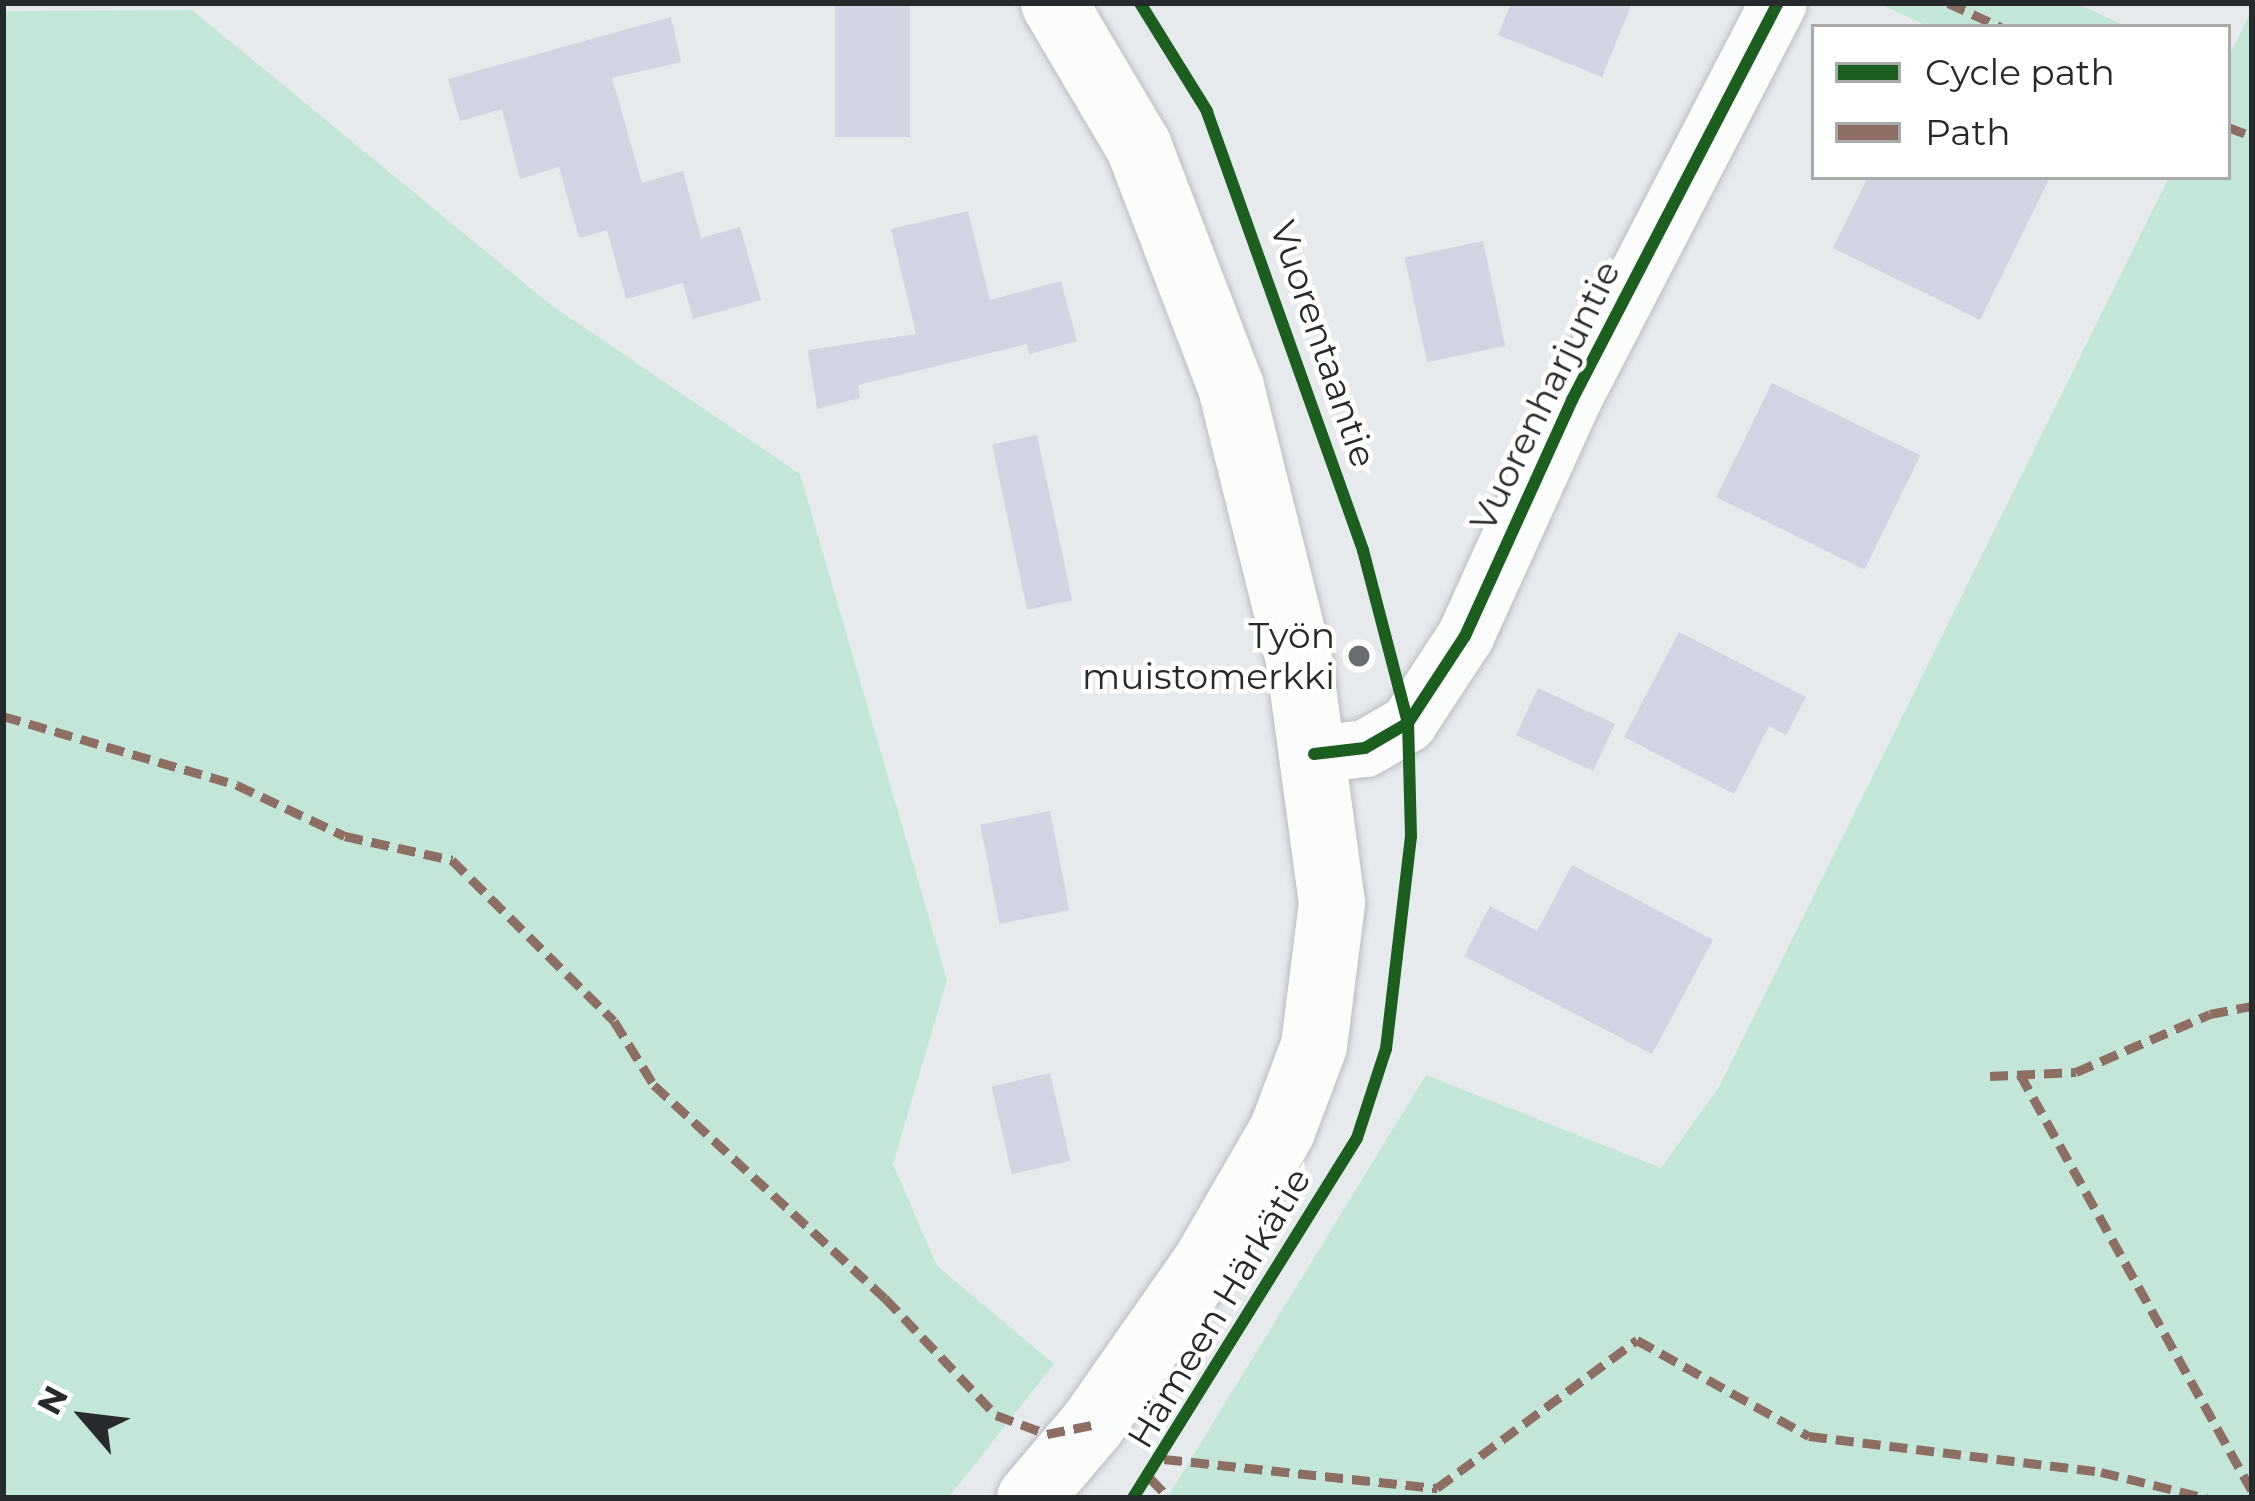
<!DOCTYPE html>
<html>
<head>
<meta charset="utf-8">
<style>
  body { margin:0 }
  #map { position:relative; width:2255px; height:1501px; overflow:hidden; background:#e6eaed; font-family:Montserrat,sans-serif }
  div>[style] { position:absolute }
  .green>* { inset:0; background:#c3e6d8 }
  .building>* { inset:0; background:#d2d3e3; transform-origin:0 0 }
  .roads { filter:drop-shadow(0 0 3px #bbbdc0) drop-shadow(0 0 3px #bbbdc0) }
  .street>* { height:57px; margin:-28.5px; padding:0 28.5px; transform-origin:28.5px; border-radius:28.5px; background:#fbfcfc }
  .secondary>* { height:66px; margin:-33px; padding:0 33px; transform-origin:33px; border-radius:33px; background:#fbfcfc }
  .quiet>* { height:9px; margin-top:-4.5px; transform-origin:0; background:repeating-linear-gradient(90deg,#8d6e63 0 18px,transparent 0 27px) }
  .cycleway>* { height:12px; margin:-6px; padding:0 6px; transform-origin:6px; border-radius:6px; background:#1b5e20 }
  .dots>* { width:33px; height:33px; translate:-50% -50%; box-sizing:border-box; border:6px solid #fff; border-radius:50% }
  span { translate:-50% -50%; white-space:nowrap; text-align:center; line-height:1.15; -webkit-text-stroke:9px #fff; paint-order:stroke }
  .street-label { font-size:36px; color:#272a2c }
  .poi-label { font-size:36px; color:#272a2c }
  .right { translate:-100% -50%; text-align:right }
  .frame { position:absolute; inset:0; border:6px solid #272a2c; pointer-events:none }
  .legend { position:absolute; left:1811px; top:24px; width:420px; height:156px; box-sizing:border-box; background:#fff; border:3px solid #a9aaab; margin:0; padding:15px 21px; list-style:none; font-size:36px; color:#272a2c }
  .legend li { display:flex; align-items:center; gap:24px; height:60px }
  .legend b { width:60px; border:3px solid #a9aaab }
  .north { position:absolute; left:24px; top:1357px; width:120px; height:120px; -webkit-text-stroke:9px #fff; paint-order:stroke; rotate:298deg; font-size:33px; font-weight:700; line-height:48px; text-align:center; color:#272a2c }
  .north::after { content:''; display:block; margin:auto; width:42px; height:54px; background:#272a2c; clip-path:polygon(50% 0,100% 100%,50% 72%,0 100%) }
</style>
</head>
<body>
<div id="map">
  <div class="green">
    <div style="clip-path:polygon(1877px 3px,2076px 3px,2128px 27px,1930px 27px)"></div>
    <div style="clip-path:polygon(2252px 9px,2252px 1498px,1167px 1498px,1426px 1075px,1661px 1168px,1719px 1087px,2169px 177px,2228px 177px,2228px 58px)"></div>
    <div style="clip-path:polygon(192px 10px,551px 305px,800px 474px,947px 980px,893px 1164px,937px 1266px,1054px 1364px,948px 1498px,3px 1498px,3px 11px)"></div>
  </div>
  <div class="building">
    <div style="left:835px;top:3px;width:75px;height:134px"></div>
    <div style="clip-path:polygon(1511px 3px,1632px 3px,1602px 77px,1498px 35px)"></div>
    <div style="clip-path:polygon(671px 17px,681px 62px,612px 78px,642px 183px,683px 171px,701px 238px,740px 227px,761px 300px,693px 319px,683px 283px,626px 299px,607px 230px,579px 238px,559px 167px,520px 179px,502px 109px,460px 121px,448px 79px)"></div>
    <div style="clip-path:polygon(1868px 177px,2050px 177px,1980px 320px,1833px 248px)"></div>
    <div style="clip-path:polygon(968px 211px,990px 300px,1061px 281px,1077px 341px,1029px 354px,1027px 344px,858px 385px,860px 398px,817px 409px,808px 350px,916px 334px,891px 229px)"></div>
    <div style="left:1483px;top:241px;width:107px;height:80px;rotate:78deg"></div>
    <div style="left:1772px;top:383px;width:165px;height:127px;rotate:26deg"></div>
    <div style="left:1037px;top:435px;width:169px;height:46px;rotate:78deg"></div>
    <div style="clip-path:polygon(1679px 632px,1806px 697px,1786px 735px,1769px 726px,1734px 794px,1624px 737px)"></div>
    <div style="left:1538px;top:688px;width:85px;height:52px;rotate:25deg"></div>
    <div style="left:1050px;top:811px;width:101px;height:71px;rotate:79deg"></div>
    <div style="clip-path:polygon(1572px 865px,1713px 940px,1652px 1054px,1464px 956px,1490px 906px,1537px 931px)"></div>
    <div style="left:1050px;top:1073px;width:90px;height:60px;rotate:77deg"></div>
  </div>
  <div class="roads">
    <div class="street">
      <div style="left:1314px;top:754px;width:51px;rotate:-6.7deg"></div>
      <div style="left:1365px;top:748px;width:50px;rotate:-30.2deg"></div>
      <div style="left:1408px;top:723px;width:104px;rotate:-56.8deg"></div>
      <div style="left:1465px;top:636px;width:259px;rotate:-65.6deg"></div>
      <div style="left:1572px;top:400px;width:447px;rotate:-62.6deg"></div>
    </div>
    <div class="secondary">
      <div style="left:1030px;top:1498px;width:96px;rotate:-49.7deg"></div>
      <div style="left:1092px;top:1425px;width:199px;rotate:-55deg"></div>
      <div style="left:1206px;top:1262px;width:151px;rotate:-59.9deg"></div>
      <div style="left:1282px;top:1131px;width:91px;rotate:-69.4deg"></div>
      <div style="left:1314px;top:1046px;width:144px;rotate:-82.8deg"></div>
      <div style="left:1332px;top:903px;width:245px;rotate:-97.7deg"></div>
      <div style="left:1299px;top:660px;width:281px;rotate:-104deg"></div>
      <div style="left:1231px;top:387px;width:257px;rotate:-111deg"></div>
      <div style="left:1139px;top:147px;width:167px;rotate:-120.6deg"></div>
    </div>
  </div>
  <div class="quiet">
    <div style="left:1948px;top:3px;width:58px;rotate:24.4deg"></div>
    <div style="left:2228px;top:127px;width:26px;rotate:21deg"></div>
    <div style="left:3px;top:716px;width:244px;rotate:16.4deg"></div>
    <div style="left:237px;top:785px;width:119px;rotate:25.3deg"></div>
    <div style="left:345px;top:836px;width:110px;rotate:12.6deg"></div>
    <div style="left:452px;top:860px;width:228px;rotate:44.8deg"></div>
    <div style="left:614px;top:1021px;width:75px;rotate:58deg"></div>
    <div style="left:654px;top:1085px;width:314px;rotate:42.7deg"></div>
    <div style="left:885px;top:1298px;width:161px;rotate:46.5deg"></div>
    <div style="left:996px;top:1415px;width:54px;rotate:20.4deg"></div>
    <div style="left:1047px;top:1434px;width:46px;rotate:-11.3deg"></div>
    <div style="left:2020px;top:1074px;width:476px;rotate:60.9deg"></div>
    <div style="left:1990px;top:1076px;width:86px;rotate:-2.7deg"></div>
    <div style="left:2076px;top:1072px;width:146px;rotate:-23.4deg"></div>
    <div style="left:2210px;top:1014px;width:43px;rotate:-10.8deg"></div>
    <div style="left:1164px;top:1459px;width:275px;rotate:6.1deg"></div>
    <div style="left:1437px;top:1488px;width:249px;rotate:-36.5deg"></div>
    <div style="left:1637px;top:1340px;width:197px;rotate:29.2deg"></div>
    <div style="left:1809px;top:1436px;width:294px;rotate:7deg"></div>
    <div style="left:2101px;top:1472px;width:109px;rotate:13.8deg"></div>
    <div style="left:1150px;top:1478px;width:28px;rotate:46deg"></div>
  </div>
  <div class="cycleway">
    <div style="left:1314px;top:754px;width:51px;rotate:-6.7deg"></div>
    <div style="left:1365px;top:748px;width:50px;rotate:-30.2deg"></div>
    <div style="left:1408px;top:723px;width:104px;rotate:-56.8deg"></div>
    <div style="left:1465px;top:636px;width:259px;rotate:-65.6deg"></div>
    <div style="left:1572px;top:400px;width:447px;rotate:-62.6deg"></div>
    <div style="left:1133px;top:1498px;width:424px;rotate:-58.1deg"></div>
    <div style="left:1357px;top:1138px;width:94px;rotate:-72deg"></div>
    <div style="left:1386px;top:1049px;width:214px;rotate:-83.3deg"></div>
    <div style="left:1411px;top:836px;width:113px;rotate:-91.5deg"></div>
    <div style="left:1408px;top:723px;width:179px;rotate:-104.6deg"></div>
    <div style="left:1363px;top:550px;width:466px;rotate:-109.6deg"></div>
    <div style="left:1207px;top:111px;width:127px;rotate:-121.8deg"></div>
  </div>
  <div class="dots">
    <div style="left:1359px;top:656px;background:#6a6d70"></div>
  </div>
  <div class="street-label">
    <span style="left:1323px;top:344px;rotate:71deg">Vuorentaantie</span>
    <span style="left:1545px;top:396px;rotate:-64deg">Vuorenharjuntie</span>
    <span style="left:1219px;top:1308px;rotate:-59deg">Hämeen Härkätie</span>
  </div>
  <div class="poi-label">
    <span class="right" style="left:1335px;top:656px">Työn<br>muistomerkki</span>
  </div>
  <div class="frame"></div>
  <ul class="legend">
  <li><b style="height:15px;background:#1b5e20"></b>Cycle path</li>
  <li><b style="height:15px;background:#8d6e63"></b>Path</li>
  </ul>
  <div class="north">N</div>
</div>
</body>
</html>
